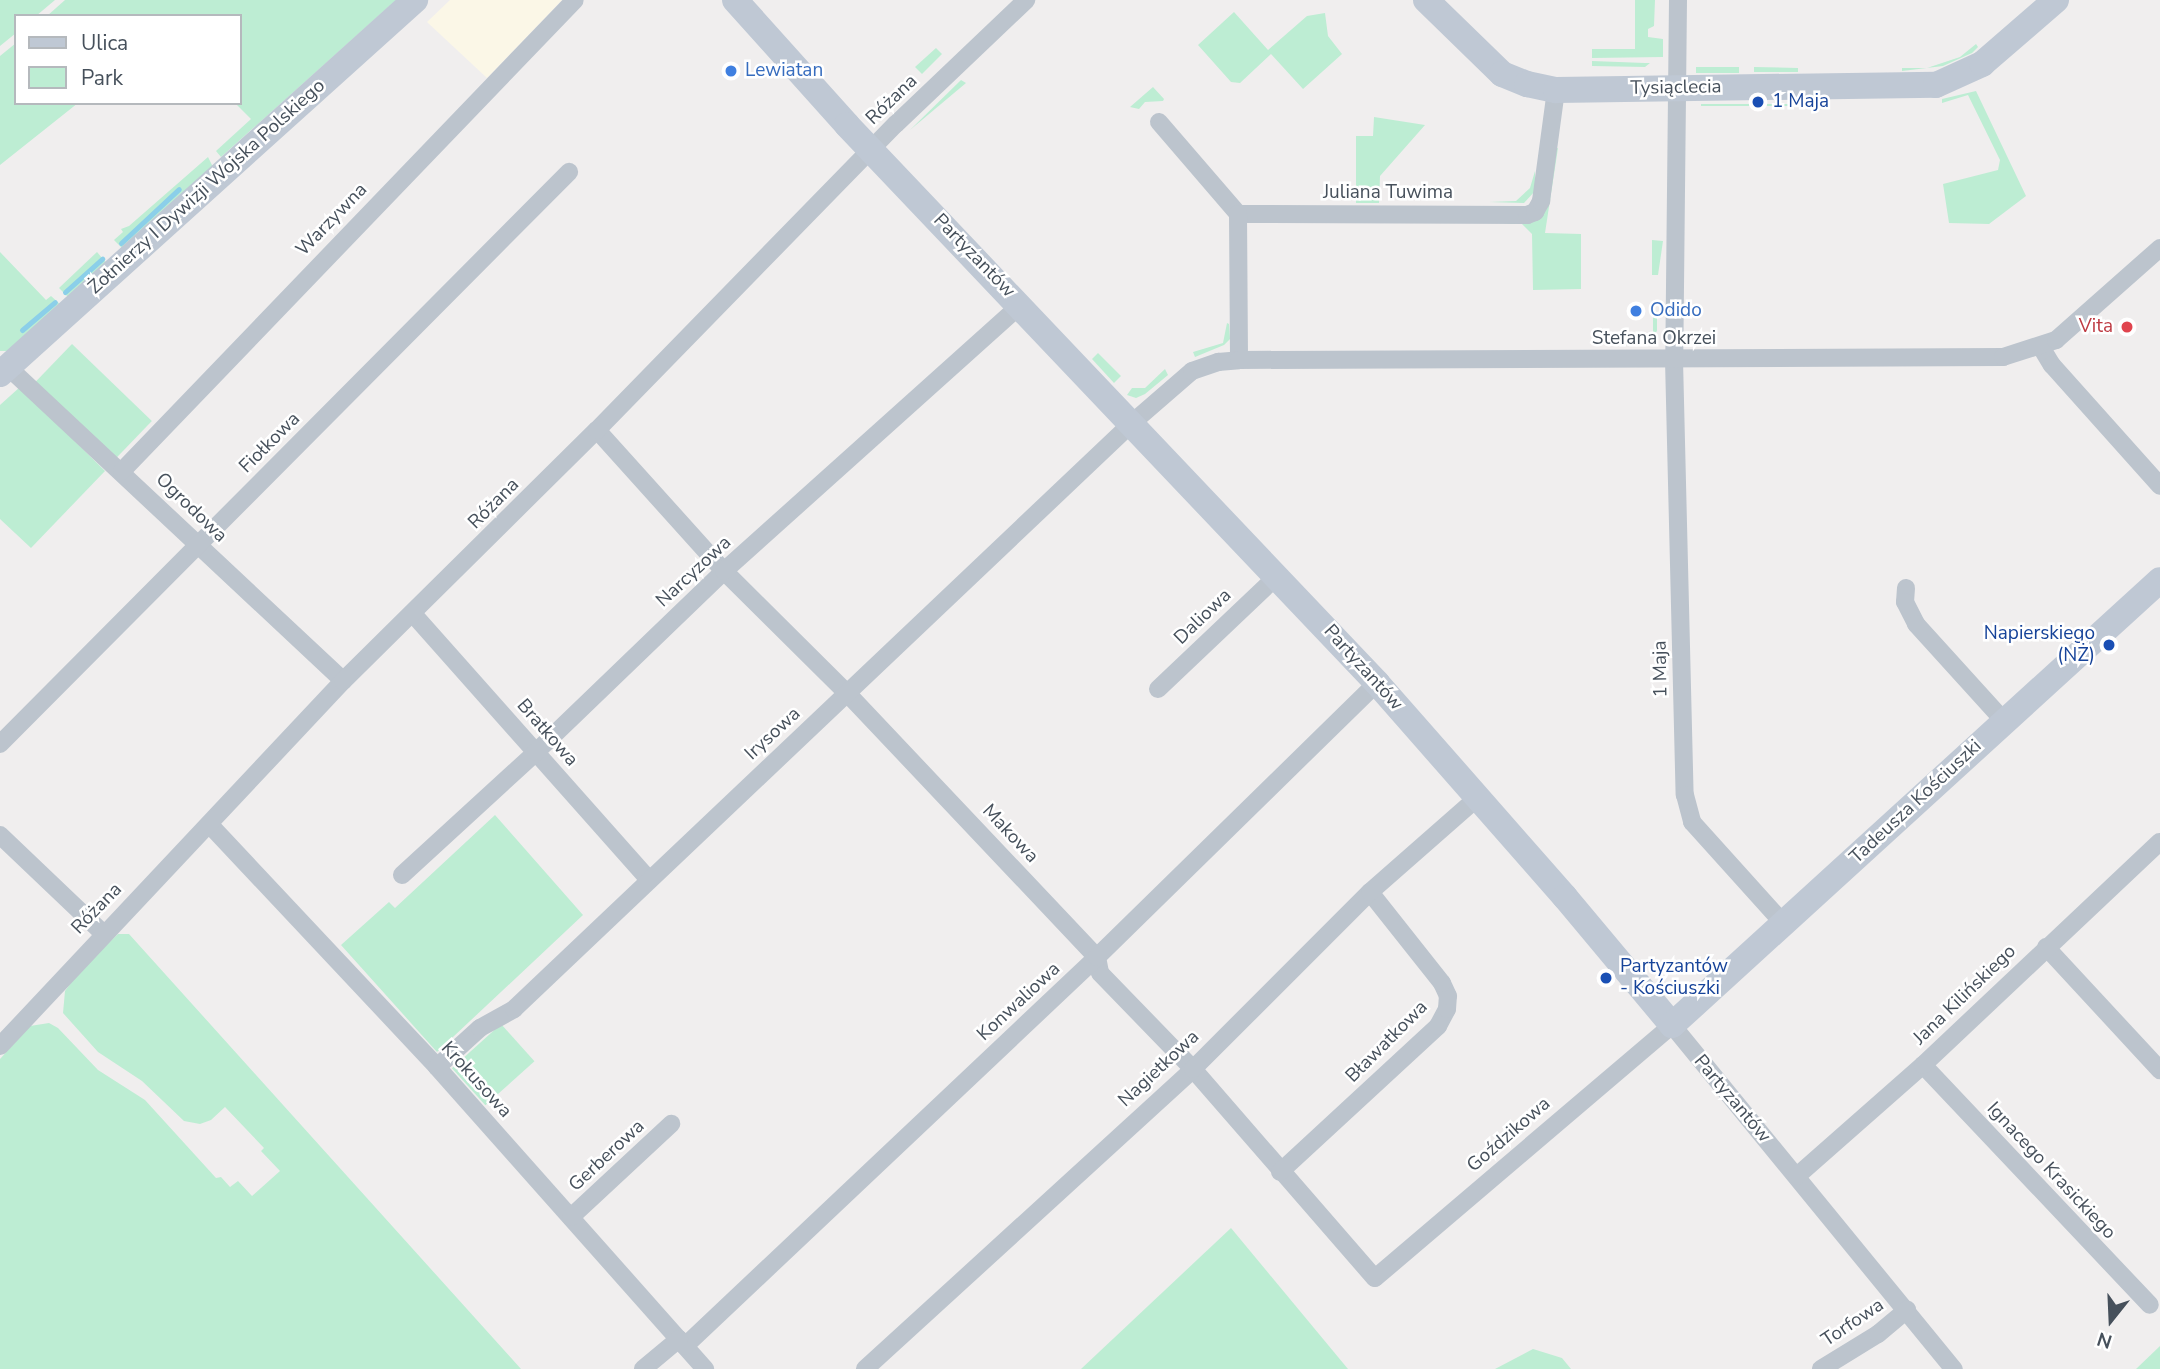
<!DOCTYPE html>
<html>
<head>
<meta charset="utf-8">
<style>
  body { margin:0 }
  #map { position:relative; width:2160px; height:1369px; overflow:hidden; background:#f0eeee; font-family:"Nunito Sans",sans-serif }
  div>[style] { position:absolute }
  .commercial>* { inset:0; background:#fbf7e7 }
  .green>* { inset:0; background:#bdedd3; transform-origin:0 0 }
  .stream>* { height:5px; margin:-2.5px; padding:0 2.5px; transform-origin:2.5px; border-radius:2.5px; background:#8bcfe9 }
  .street>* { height:18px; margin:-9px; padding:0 9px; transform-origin:9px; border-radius:9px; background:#bcc4cd }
  .secondary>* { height:26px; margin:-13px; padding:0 13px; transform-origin:13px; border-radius:13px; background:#bfc8d4 }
  .dots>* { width:19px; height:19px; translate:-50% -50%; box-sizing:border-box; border:4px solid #fff; border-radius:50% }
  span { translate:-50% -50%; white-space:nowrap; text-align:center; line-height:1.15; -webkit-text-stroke:5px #fff; paint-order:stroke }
  .shop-label { font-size:19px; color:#366cbe }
  .left { translate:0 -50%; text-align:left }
  .street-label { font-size:19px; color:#46505b }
  .transit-label { font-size:19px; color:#164399 }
  .right { translate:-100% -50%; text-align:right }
  .health-label { font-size:19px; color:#be3a42 }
  .legend { position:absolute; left:14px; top:14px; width:228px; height:91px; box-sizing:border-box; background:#fff; border:2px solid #b5b9bd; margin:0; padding:9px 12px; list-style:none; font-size:21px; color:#46505b }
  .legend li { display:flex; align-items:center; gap:14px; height:35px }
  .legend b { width:35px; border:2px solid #b5b9bd }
  .north { position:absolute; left:2076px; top:1285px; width:70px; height:70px; -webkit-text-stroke:5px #fff; paint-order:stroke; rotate:198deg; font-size:19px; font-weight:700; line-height:28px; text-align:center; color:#46505b }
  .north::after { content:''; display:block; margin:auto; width:24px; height:32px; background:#46505b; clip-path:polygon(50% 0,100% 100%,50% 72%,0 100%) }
</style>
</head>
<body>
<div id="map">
  <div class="commercial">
    <div style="clip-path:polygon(450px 0,562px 0,487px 78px,427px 22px)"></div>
  </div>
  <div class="green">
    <div style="clip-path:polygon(0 0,55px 0,36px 16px,16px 16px,16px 33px,0 46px)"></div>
    <div style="clip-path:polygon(65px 0,396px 0,221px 157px,216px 151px,251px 119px,235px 103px,240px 103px,240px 16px,47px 16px)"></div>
    <div style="clip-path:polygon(1635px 0,1655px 0,1654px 26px,1648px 29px,1648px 37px,1663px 39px,1663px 57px,1592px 58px,1592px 49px,1635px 49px)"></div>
    <div style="clip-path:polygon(1234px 12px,1268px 50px,1307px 16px,1325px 13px,1328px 36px,1342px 54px,1303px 89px,1271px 54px,1240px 83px,1231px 82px,1198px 45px)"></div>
    <div style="clip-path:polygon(16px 43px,16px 103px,78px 103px,0 165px,0 56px)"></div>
    <div style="clip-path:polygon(1976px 44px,1978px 47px,1972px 53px,1943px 66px,1902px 71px,1902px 68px,1927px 68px,1960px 57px)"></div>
    <div style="clip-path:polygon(936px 48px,942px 54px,922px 74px,915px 67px)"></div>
    <div style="clip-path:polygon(1592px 61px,1645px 63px,1650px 63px,1645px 67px,1592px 66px)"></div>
    <div style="left:1696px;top:67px;width:43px;height:6px"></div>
    <div style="clip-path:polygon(1754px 67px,1798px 68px,1798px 72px,1754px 72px)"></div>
    <div style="clip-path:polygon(961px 80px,966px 83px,910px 130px)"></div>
    <div style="clip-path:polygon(1153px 87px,1164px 99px,1163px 101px,1145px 102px,1139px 109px,1130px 107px)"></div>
    <div style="clip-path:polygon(1976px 91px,2026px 196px,1989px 224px,1949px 223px,1943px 184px,1998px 170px,2000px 160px,1968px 95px,1942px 103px,1942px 99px)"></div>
    <div style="left:1809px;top:104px;width:2px;height:108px;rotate:90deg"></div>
    <div style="clip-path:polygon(1374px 117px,1425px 125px,1380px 176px,1379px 203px,1356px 203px,1356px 136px,1373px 136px)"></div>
    <div style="clip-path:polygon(1558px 148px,1545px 233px,1581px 234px,1581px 289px,1533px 290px,1532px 234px,1522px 224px,1503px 224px,1538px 220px,1555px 149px)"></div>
    <div style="clip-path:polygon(208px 157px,213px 167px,124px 250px,114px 240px,123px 232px,121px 229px,129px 226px)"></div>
    <div style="clip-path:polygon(1535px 171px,1535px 191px,1524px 203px,1489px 202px,1516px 201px,1530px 188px)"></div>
    <div style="clip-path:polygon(1652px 240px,1663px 241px,1658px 275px,1652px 275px)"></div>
    <div style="clip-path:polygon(0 252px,46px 300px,51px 296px,61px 305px,12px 351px,0 351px)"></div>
    <div style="clip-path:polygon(97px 252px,108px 265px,68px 297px,59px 288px)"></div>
    <div style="clip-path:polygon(1657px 316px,1657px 331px,1646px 344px,1610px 345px,1610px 343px,1644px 342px,1653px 333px,1653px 317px)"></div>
    <div style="clip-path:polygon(1227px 323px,1229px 324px,1230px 339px,1224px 345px,1195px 357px,1193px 352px,1223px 343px)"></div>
    <div style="left:72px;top:344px;width:111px;height:53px;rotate:44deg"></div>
    <div style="clip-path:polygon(1098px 353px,1121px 376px,1114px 383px,1092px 359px)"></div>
    <div style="clip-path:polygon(1165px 369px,1168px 375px,1145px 394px,1136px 398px,1127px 395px,1132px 388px,1145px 388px)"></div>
    <div style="clip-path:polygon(20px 387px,105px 471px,31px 548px,0 519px,0 405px)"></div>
    <div style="clip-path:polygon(495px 815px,583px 915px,437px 1052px,341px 945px,389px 902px,395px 908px)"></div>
    <div style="clip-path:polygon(118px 934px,129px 934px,521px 1369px,0 1369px,0 1059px,30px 1026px,49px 1023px,58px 1028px,98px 1070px,145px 1100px,216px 1178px,221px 1177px,230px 1187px,238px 1181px,252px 1196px,280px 1171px,261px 1151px,264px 1148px,225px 1107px,211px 1120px,200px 1124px,184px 1121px,142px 1081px,98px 1052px,63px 1013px,65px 991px,81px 969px)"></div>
    <div style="left:501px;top:1024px;width:50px;height:66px;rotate:48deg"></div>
    <div style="clip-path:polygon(1231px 1228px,1348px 1369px,1081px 1369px)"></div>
    <div style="clip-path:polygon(2160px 1346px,2160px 1369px,2136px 1369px)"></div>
    <div style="clip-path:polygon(1533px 1349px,1562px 1358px,1571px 1369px,1495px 1369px)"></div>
  </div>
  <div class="stream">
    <div style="left:121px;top:243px;width:79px;rotate:-43deg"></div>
    <div style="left:65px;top:292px;width:50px;rotate:-41.7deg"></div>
    <div style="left:22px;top:330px;width:43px;rotate:-40.3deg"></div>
  </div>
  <div class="street">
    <div style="left:1678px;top:0;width:360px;rotate:90.6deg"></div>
    <div style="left:1674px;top:360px;width:435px;rotate:88.6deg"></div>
    <div style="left:1685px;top:795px;width:28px;rotate:75deg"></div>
    <div style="left:1692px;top:822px;width:137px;rotate:48deg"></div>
    <div style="left:1159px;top:122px;width:121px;rotate:49.3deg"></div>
    <div style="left:1238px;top:214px;width:289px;rotate:0.2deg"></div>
    <div style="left:1527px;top:215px;width:9px;rotate:-21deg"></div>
    <div style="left:1535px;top:212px;width:13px;rotate:-61deg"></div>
    <div style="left:1541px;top:201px;width:112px;rotate:-82.3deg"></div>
    <div style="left:1238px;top:214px;width:146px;rotate:89.6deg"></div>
    <div style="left:2041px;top:347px;width:21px;rotate:59deg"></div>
    <div style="left:2052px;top:365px;width:162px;rotate:48.2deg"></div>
    <div style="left:8px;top:367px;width:459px;rotate:43.1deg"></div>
    <div style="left:597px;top:430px;width:190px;rotate:48deg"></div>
    <div style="left:724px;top:571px;width:173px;rotate:44.8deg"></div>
    <div style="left:847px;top:693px;width:364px;rotate:46.6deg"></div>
    <div style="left:1097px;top:957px;width:16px;rotate:79deg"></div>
    <div style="left:1100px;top:973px;width:134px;rotate:45.9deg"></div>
    <div style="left:1193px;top:1069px;width:277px;rotate:49deg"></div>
    <div style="left:1375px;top:1278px;width:390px;rotate:-40.4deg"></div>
    <div style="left:1672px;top:1025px;width:445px;rotate:50.7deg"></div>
    <div style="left:122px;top:471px;width:653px;rotate:-46.12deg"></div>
    <div style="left:1906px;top:588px;width:14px;rotate:94deg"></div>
    <div style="left:1905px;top:602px;width:25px;rotate:63deg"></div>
    <div style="left:1916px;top:624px;width:131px;rotate:47.8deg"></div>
    <div style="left:414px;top:615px;width:354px;rotate:48.4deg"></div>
    <div style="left:1158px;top:689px;width:166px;rotate:-43.5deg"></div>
    <div style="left:0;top:744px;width:807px;rotate:-45.15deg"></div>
    <div style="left:210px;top:825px;width:332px;rotate:46.8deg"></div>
    <div style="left:437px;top:1067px;width:404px;rotate:48.4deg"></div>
    <div style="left:0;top:835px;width:142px;rotate:43.6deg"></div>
    <div style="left:402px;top:875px;width:182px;rotate:-42.5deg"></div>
    <div style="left:536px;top:752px;width:261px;rotate:-43.9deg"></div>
    <div style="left:724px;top:571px;width:398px;rotate:-41.9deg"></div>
    <div style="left:2046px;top:947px;width:168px;rotate:47.2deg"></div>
    <div style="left:0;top:1046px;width:501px;rotate:-46.78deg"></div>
    <div style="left:343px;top:681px;width:357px;rotate:-44.7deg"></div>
    <div style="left:597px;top:430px;width:428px;rotate:-45.7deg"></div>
    <div style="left:896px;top:124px;width:180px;rotate:-43.6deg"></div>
    <div style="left:1923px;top:1065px;width:330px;rotate:46.6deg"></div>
    <div style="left:437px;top:1067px;width:58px;rotate:-42.2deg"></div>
    <div style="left:480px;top:1028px;width:39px;rotate:-29deg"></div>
    <div style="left:514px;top:1009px;width:852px;rotate:-43.48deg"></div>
    <div style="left:1132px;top:423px;width:79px;rotate:-40.9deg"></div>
    <div style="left:1192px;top:371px;width:28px;rotate:-19deg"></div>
    <div style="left:1218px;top:362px;width:21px;rotate:-5deg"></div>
    <div style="left:1239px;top:360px;width:764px;rotate:-0.22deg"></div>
    <div style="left:2003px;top:357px;width:56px;rotate:-17.8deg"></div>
    <div style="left:2056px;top:340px;width:139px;rotate:-41.5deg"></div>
    <div style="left:1280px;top:1172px;width:215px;rotate:-42.7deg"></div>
    <div style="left:1438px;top:1026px;width:19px;rotate:-62deg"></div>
    <div style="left:1447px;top:1009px;width:13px;rotate:-86deg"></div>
    <div style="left:1448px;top:996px;width:14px;rotate:-115deg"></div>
    <div style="left:1442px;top:983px;width:116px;rotate:-128.4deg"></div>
    <div style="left:1797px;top:1176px;width:168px;rotate:-41.4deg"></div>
    <div style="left:1923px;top:1065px;width:325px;rotate:-43.3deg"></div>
    <div style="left:571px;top:1217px;width:137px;rotate:-42.9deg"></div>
    <div style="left:685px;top:1346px;width:567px;rotate:-43.36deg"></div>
    <div style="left:1097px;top:957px;width:392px;rotate:-44.4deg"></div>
    <div style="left:643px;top:1369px;width:47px;rotate:-39.8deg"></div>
    <div style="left:865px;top:1369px;width:445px;rotate:-42.4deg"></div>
    <div style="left:1193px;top:1069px;width:250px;rotate:-45deg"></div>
    <div style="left:1370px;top:892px;width:144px;rotate:-41.3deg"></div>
    <div style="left:1821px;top:1369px;width:67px;rotate:-31.6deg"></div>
    <div style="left:1878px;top:1334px;width:38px;rotate:-40deg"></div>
  </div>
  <div class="secondary">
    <div style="left:735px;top:0;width:168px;rotate:48.1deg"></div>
    <div style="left:847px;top:125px;width:770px;rotate:46.47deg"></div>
    <div style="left:1377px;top:683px;width:285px;rotate:48.7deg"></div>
    <div style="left:1565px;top:897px;width:167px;rotate:50.1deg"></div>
    <div style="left:1672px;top:1025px;width:660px;rotate:-42.36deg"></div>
    <div style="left:1426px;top:0;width:106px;rotate:44.2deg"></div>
    <div style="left:1502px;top:74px;width:27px;rotate:22deg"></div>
    <div style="left:1527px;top:84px;width:30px;rotate:12deg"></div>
    <div style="left:1556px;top:90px;width:380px;rotate:-0.8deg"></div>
    <div style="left:1936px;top:85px;width:51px;rotate:-24.5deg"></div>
    <div style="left:1982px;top:64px;width:98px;rotate:-40.9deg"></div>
    <div style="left:0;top:374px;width:559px;rotate:-42.03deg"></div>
  </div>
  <div class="dots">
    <div style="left:731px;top:71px;background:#3f7fe0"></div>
    <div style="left:1758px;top:102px;background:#1a4fb4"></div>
    <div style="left:1636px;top:311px;background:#3f7fe0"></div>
    <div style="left:2127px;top:327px;background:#e0444e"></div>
    <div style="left:2109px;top:645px;background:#1a4fb4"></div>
    <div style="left:1606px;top:978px;background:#1a4fb4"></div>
  </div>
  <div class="shop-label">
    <span class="left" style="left:745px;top:71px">Lewiatan</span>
    <span class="left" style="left:1650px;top:311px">Odido</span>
  </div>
  <div class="street-label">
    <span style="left:1676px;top:88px;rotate:-1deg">Tysiąclecia</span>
    <span style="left:892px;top:100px;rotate:-44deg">Różana</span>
    <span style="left:207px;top:187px;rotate:-42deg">Żołnierzy I Dywizji Wojska Polskiego</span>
    <span style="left:1388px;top:193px">Juliana Tuwima</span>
    <span style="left:332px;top:220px;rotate:-46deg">Warzywna</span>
    <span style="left:974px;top:256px;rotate:46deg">Partyzantów</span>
    <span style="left:1654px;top:339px">Stefana Okrzei</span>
    <span style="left:270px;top:443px;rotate:-45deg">Fiołkowa</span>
    <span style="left:494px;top:504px;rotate:-45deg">Różana</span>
    <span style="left:191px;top:508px;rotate:44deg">Ogrodowa</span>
    <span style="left:694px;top:572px;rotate:-43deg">Narcyzowa</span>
    <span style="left:1203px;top:617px;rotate:-44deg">Daliowa</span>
    <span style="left:1363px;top:668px;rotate:48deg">Partyzantów</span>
    <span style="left:1661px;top:669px;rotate:-91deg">1 Maja</span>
    <span style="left:547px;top:733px;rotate:49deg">Bratkowa</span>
    <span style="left:773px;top:734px;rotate:-43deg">Irysowa</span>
    <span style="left:1916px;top:802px;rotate:-43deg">Tadeusza Kościuszki</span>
    <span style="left:1010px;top:834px;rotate:47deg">Makowa</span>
    <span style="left:97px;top:909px;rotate:-46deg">Różana</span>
    <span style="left:1965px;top:995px;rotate:-44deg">Jana Kilińskiego</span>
    <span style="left:1019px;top:1002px;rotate:-43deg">Konwaliowa</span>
    <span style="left:1387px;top:1042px;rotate:-45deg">Bławatkowa</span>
    <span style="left:1159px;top:1069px;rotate:-43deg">Nagietkowa</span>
    <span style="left:476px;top:1080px;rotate:48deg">Krokusowa</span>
    <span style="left:1732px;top:1099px;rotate:50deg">Partyzantów</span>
    <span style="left:1509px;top:1135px;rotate:-41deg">Goździkowa</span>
    <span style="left:607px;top:1156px;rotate:-43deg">Gerberowa</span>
    <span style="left:2051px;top:1171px;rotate:47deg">Ignacego Krasickiego</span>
    <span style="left:1853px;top:1323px;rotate:-34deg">Torfowa</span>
  </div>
  <div class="transit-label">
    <span class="left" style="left:1772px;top:102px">1 Maja</span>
    <span class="right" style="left:2095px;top:645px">Napierskiego<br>(NŻ)</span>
    <span class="left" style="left:1620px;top:978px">Partyzantów<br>- Kościuszki</span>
  </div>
  <div class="health-label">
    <span class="right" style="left:2113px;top:327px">Vita</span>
  </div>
  <ul class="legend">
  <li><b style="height:9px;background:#bfc8d4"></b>Ulica</li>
  <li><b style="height:19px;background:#bdedd3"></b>Park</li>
  </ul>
  <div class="north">N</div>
</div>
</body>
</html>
